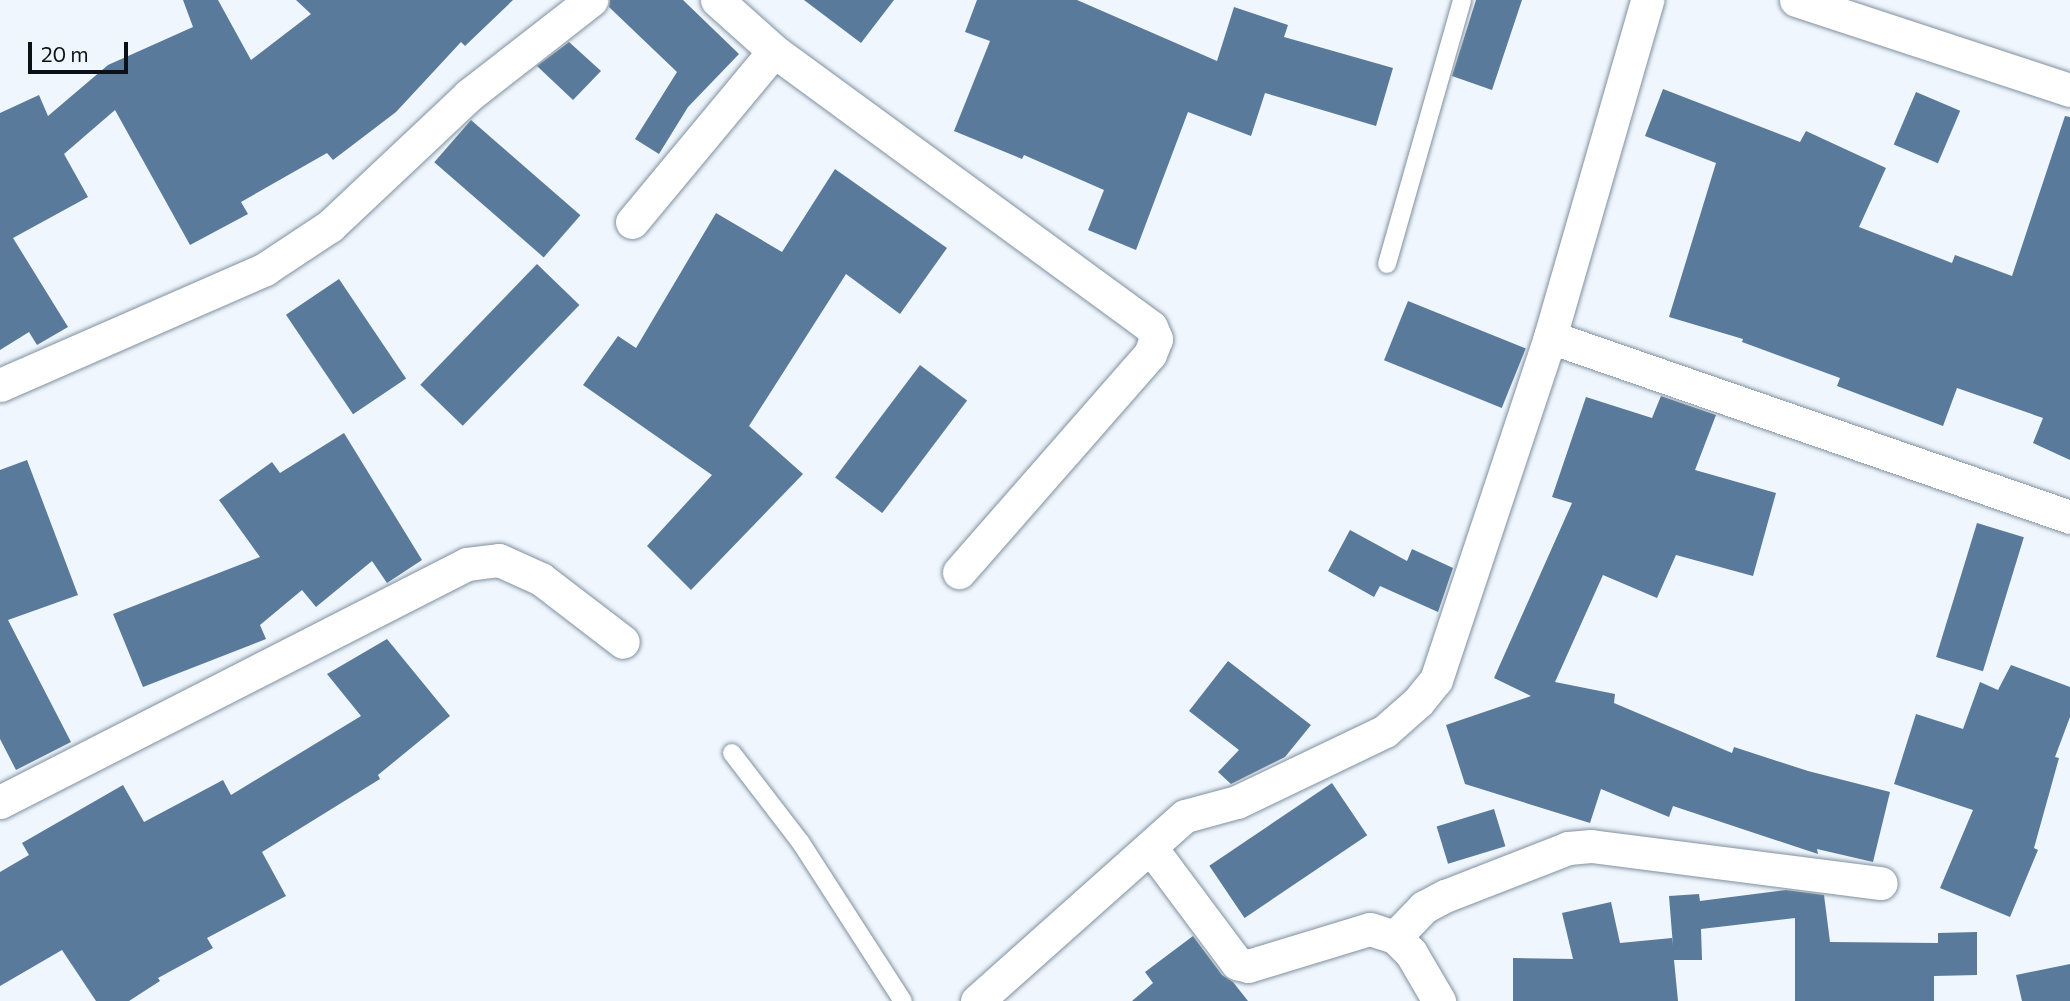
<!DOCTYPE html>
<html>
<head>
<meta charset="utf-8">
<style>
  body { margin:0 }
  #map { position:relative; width:2070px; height:1001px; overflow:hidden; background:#eff6fd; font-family:Commissioner,sans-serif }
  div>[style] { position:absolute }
  .building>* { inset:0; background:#597a9a; transform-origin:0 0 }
  .roads { filter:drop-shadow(0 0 2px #80909f) drop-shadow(0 0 2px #80909f) }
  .service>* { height:18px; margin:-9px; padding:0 9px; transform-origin:9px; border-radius:9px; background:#fff }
  .minor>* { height:33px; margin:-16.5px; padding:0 16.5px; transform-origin:16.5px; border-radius:16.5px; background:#fff }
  span { translate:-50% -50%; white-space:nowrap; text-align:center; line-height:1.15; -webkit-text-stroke:5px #eff6fd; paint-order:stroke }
  .scale { position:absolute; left:28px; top:42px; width:100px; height:32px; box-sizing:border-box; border:4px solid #0b1117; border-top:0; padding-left:9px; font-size:21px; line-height:24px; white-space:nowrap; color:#0b1117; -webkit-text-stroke:5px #eff6fd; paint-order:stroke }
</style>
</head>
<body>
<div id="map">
  <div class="building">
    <div style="clip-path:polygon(183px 0,218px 0,251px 60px,311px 14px,296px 0,513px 0,465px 46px,461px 42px,396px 112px,333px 160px,327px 153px,241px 202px,248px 214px,190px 245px,115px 110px,64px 154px,88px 197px,13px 238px,68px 327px,37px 345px,29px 332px,0 350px,0 113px,39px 95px,48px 116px,108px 65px,193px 27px)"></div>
    <div style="clip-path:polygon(610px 0,683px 0,739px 54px,688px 107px,659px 154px,635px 139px,677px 72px,609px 7px)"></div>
    <div style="clip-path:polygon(804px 0,894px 0,861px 43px)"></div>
    <div style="clip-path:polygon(977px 0,1077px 0,1217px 61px,1234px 7px,1288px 25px,1284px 37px,1393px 68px,1376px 126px,1265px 93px,1251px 136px,1188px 112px,1136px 250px,1088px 230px,1104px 190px,1024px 155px,1022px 159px,954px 131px,990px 41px,965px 32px)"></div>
    <div style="clip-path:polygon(1476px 0,1522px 0,1492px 90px,1452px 76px)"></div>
    <div style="clip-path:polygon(569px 42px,601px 71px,573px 100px,537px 66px)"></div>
    <div style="clip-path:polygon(1663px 89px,1800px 142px,1806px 131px,1886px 168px,1859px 227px,1952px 263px,1955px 255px,2012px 276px,2065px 116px,2070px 117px,2070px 460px,2033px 443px,2043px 418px,1957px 388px,1943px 426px,1837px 386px,1840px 378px,1742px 342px,1743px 339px,1669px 317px,1716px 163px,1645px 136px)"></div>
    <div style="left:1916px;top:92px;width:48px;height:57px;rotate:23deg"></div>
    <div style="left:471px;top:120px;width:145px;height:56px;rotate:41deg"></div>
    <div style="clip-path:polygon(835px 169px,947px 248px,900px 314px,846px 274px,749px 426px,803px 474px,691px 590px,647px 546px,712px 475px,583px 385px,618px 336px,636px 348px,716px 213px,782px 252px)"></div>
    <div style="left:537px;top:264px;width:59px;height:168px;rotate:44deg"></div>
    <div style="left:339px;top:279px;width:120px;height:64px;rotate:56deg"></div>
    <div style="left:1408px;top:301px;width:127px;height:64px;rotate:22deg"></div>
    <div style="left:920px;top:365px;width:59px;height:141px;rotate:37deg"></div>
    <div style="clip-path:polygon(1661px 396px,1716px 415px,1695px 470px,1776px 493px,1753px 576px,1676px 555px,1657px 598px,1603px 575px,1555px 682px,1615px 694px,1614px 703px,1732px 753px,1734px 747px,1808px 771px,1890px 792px,1873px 862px,1817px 849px,1818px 854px,1673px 806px,1669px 817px,1601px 789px,1590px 823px,1465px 784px,1446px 725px,1531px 696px,1494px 678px,1572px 503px,1552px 497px,1586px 397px,1652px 418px)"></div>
    <div style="clip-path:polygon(344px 433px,422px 560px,387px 583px,372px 561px,316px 607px,302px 590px,260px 625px,266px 639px,143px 687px,113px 614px,260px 557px,219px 500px,272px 462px,280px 473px)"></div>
    <div style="clip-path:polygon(27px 460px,78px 595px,8px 620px,71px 742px,16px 770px,0 739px,0 470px)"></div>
    <div style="left:1977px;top:523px;width:49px;height:140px;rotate:17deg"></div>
    <div style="clip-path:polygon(1350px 530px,1407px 561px,1412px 549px,1453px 568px,1438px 612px,1380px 586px,1374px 597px,1328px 571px)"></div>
    <div style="clip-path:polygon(387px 639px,450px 716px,378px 775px,380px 779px,262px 852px,286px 896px,207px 938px,213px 948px,158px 978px,160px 981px,129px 1001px,96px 1001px,62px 950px,0 986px,0 872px,29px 855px,22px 843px,123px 785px,144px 822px,223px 780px,231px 795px,361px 716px,327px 674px)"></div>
    <div style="clip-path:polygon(1228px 661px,1311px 725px,1285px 757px,1231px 784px,1218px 772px,1239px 750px,1189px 711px)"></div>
    <div style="clip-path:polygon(2011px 665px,2070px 687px,2070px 717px,2055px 757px,2059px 758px,2034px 848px,2038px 850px,2010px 917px,1940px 888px,1973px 810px,1894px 784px,1916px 714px,1963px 729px,1980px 682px,1998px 690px)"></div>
    <div style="left:1332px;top:783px;width:63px;height:148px;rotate:56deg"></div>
    <div style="left:1494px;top:809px;width:39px;height:60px;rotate:73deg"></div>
    <div style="clip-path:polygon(1786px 890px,1824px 895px,1830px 942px,1938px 943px,1938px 933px,1977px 932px,1977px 975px,1934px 976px,1934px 1001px,1795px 1001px,1795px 918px,1701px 929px,1702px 960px,1674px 960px,1678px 1001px,1513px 1001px,1513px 958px,1573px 959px,1562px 913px,1611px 902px,1620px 943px,1672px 938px,1673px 946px,1669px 896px,1699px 894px,1700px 901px)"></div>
    <div style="clip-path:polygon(1193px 936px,1222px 975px,1233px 982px,1248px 1001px,1132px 1001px,1153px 983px,1145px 972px)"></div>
    <div style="clip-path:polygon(2070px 964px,2070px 1001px,2022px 1001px,2016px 975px)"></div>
  </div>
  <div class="roads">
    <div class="service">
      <div style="left:1387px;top:264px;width:274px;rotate:-74.1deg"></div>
      <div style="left:732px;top:753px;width:113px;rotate:52.5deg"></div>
      <div style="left:801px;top:843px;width:188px;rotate:57.2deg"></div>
    </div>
    <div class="minor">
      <div style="left:717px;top:0;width:76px;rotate:41.8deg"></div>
      <div style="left:774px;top:51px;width:467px;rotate:36.2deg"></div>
      <div style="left:1151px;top:327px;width:13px;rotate:67deg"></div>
      <div style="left:1156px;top:339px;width:16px;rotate:112deg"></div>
      <div style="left:1150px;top:354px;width:290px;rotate:131.2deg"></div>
      <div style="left:1796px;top:0;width:288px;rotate:18.2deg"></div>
      <div style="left:632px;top:222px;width:222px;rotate:-50.3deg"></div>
      <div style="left:1550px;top:337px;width:550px;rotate:19.09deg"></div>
      <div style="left:0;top:385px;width:289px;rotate:-23.6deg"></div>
      <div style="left:265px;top:269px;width:78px;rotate:-33.5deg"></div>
      <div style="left:330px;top:226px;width:191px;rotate:-43.3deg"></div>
      <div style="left:469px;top:95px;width:155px;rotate:-37.9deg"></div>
      <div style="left:0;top:802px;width:524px;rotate:-27.01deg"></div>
      <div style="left:467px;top:564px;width:32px;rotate:-7deg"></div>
      <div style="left:499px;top:560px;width:46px;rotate:24.3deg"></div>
      <div style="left:541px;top:579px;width:103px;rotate:37.5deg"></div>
      <div style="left:1151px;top:848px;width:144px;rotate:53.2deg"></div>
      <div style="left:1237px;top:963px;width:11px;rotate:15deg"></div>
      <div style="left:1248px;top:966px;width:127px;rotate:-16.9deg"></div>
      <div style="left:1370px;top:929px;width:26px;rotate:18deg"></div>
      <div style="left:1395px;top:937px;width:23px;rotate:45deg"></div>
      <div style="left:1411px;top:953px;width:56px;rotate:59.7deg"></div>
      <div style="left:1395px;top:937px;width:42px;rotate:-46deg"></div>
      <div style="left:1424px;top:907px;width:24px;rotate:-28deg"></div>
      <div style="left:1445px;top:896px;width:132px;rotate:-21.3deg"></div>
      <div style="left:1568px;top:848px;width:23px;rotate:-5deg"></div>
      <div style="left:1591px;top:846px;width:292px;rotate:7.3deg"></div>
      <div style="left:977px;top:1001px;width:278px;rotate:-41.7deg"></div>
      <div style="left:1185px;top:816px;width:54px;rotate:-15.1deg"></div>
      <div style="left:1237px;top:802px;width:164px;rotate:-25.6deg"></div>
      <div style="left:1385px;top:731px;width:44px;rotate:-41.3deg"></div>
      <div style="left:1418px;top:702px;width:28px;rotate:-51deg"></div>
      <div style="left:1436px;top:680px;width:361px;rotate:-71.6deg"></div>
      <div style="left:1550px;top:337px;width:351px;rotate:-73.9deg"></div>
    </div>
  </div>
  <div class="scale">20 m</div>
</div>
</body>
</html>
